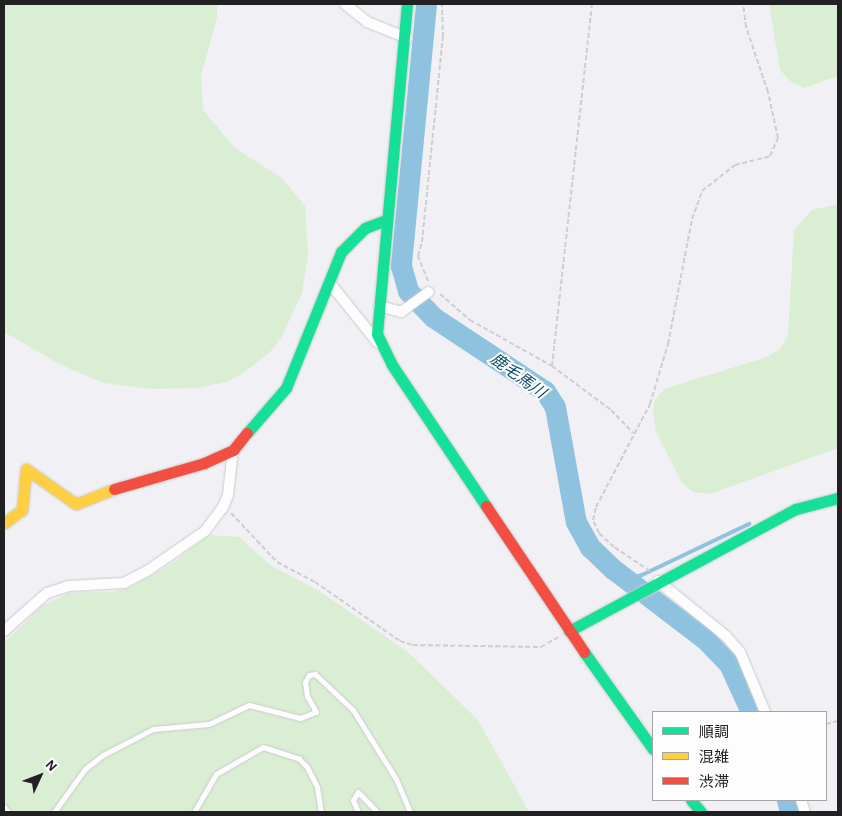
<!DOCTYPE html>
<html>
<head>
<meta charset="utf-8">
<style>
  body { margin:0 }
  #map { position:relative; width:842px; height:816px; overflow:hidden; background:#f1f0f4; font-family:"Alegreya Sans","Noto Sans JP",sans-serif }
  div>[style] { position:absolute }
  .green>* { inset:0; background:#d9eed2 }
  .stream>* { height:4px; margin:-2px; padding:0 2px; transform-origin:2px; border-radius:2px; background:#8fc2df }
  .river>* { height:21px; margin:-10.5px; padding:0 10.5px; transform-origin:10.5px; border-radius:10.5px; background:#8fc2df }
  .path>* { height:2px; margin-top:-1px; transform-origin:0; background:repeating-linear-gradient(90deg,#cecece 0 5px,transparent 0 7.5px) }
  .roads { filter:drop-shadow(0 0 1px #cbcbce) drop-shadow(0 0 1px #cbcbce) }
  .lane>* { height:5px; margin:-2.5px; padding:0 2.5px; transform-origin:2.5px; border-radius:2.5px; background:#fdfdfd }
  .street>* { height:10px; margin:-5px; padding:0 5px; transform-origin:5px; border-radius:5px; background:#fdfdfd }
  .fast>* { height:11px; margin:-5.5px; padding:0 5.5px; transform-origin:5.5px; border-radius:5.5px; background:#16e098 }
  .slow>* { height:11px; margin:-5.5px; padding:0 5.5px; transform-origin:5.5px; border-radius:5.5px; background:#ffcf43 }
  .jam>* { height:11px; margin:-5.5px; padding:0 5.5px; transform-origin:5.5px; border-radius:5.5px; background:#f24e42 }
  span { translate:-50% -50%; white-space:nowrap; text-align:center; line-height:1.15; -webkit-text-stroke:4px #fdfdfe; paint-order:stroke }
  .water-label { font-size:16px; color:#0e4965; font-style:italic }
  .frame { position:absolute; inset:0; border:5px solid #212123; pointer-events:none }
  .legend { position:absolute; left:652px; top:711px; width:175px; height:90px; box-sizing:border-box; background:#fdfdfe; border:1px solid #a5a5a6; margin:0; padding:6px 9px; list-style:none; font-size:15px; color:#212123 }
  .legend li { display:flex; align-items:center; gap:10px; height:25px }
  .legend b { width:25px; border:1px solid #a5a5a6 }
  .north { position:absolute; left:15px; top:751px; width:50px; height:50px; -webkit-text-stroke:4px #fdfdfe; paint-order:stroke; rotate:47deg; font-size:14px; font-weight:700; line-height:20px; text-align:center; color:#212123 }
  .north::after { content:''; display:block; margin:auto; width:18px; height:22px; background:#212123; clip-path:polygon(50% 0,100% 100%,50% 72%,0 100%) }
</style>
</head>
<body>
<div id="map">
  <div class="green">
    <div style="clip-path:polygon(4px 4px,217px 4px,217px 18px,201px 75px,203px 110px,235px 148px,283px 179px,305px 206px,308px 256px,302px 293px,281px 338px,270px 352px,242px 374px,226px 382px,197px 388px,151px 389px,104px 383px,61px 365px,4px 332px)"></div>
    <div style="clip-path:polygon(769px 4px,838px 4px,838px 76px,804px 88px,790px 81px,780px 70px)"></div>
    <div style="clip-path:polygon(838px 204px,838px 448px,710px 494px,693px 492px,681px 481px,656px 432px,653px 411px,655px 400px,664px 389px,767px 357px,780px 349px,788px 336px,794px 230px,812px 210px)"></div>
    <div style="clip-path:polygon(209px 535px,239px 537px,270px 565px,319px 591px,408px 652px,478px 720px,529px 812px,4px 812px,4px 643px,42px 606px,69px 593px,113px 592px,132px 587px,168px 566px)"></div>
  </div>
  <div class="stream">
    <div style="left:628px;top:578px;width:14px;rotate:-12deg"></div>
    <div style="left:642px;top:575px;width:119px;rotate:-25.5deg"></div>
  </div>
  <div class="river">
    <div style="left:426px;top:4px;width:263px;rotate:95.5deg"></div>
    <div style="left:401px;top:266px;width:26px;rotate:74deg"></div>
    <div style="left:408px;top:291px;width:36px;rotate:46deg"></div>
    <div style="left:433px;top:317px;width:134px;rotate:33.5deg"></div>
    <div style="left:545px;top:391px;width:19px;rotate:58deg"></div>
    <div style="left:555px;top:407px;width:117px;rotate:79.7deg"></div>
    <div style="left:576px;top:522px;width:29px;rotate:61deg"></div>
    <div style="left:590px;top:547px;width:32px;rotate:44deg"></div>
    <div style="left:613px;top:569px;width:116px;rotate:37.3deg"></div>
    <div style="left:705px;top:639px;width:35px;rotate:46deg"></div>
    <div style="left:729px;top:664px;width:53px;rotate:65.4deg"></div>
    <div style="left:787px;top:800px;width:12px;rotate:76deg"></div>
  </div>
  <div class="path">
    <div style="left:428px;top:281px;width:27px;rotate:-112deg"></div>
    <div style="left:418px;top:256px;width:15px;rotate:-74deg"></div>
    <div style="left:422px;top:242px;width:206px;rotate:-84.2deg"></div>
    <div style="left:443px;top:37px;width:33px;rotate:-92deg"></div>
    <div style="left:440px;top:294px;width:40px;rotate:41deg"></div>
    <div style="left:470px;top:320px;width:94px;rotate:29.3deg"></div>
    <div style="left:552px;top:366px;width:74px;rotate:36.7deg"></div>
    <div style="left:611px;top:410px;width:32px;rotate:46deg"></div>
    <div style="left:552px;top:366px;width:364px;rotate:-83.7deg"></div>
    <div style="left:231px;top:513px;width:67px;rotate:46.8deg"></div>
    <div style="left:277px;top:562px;width:43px;rotate:27.8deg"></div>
    <div style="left:315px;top:582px;width:103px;rotate:34.8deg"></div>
    <div style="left:400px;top:641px;width:14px;rotate:17deg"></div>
    <div style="left:413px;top:645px;width:128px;rotate:0.9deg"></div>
    <div style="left:541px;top:647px;width:20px;rotate:-30deg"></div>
    <div style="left:650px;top:571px;width:43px;rotate:-146.3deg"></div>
    <div style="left:614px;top:547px;width:21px;rotate:-137deg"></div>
    <div style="left:599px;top:533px;width:14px;rotate:-115deg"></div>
    <div style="left:593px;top:520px;width:13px;rotate:-77deg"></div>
    <div style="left:596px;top:507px;width:116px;rotate:-62.3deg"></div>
    <div style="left:650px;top:404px;width:63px;rotate:-73.3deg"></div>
    <div style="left:668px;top:344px;width:127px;rotate:-79.1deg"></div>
    <div style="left:692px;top:219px;width:30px;rotate:-70deg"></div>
    <div style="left:702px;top:191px;width:42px;rotate:-38.2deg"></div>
    <div style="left:735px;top:165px;width:36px;rotate:-14deg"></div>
    <div style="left:770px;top:156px;width:20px;rotate:-66deg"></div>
    <div style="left:778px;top:138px;width:47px;rotate:-102.3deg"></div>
    <div style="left:768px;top:92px;width:69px;rotate:-108.7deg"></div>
    <div style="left:746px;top:27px;width:23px;rotate:-97deg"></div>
    <div style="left:826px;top:724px;width:12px;rotate:-14deg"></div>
  </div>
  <div class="roads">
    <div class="lane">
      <div style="left:4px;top:807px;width:6px;rotate:51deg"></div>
      <div style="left:54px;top:812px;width:53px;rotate:-54.2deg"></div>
      <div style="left:85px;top:769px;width:23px;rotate:-38deg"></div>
      <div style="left:103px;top:755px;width:56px;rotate:-27.5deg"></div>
      <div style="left:153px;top:729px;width:56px;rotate:-5.1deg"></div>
      <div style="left:209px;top:724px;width:44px;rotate:-25.4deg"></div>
      <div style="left:249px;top:705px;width:53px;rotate:14.3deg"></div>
      <div style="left:300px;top:718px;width:17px;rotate:-21deg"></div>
      <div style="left:316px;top:712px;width:18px;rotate:-119deg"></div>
      <div style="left:307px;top:696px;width:14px;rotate:-98deg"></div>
      <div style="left:305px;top:682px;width:8px;rotate:-60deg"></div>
      <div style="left:309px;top:675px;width:6px;rotate:-9deg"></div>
      <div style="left:315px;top:674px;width:52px;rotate:43.5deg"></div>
      <div style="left:353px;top:710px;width:81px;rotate:58.1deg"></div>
      <div style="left:396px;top:779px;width:36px;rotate:67deg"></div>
      <div style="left:194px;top:812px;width:44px;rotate:-59.9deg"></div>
      <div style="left:216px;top:774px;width:54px;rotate:-29.9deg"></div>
      <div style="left:263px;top:747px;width:38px;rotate:18deg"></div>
      <div style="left:299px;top:759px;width:11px;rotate:45deg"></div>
      <div style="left:307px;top:767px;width:22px;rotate:63deg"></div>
      <div style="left:317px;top:787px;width:25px;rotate:81deg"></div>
      <div style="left:358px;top:812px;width:13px;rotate:-113deg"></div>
      <div style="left:353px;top:800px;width:9px;rotate:-58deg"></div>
      <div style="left:358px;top:792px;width:28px;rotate:46deg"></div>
    </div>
    <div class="street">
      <div style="left:345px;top:4px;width:28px;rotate:39deg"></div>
      <div style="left:367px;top:22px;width:43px;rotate:21.8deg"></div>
      <div style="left:329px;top:282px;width:78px;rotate:51.2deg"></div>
      <div style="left:379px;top:306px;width:23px;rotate:15deg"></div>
      <div style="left:401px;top:312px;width:34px;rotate:-36deg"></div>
      <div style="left:658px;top:581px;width:87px;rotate:39deg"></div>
      <div style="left:726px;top:636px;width:21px;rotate:49deg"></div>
      <div style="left:740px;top:652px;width:65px;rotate:67.4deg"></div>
      <div style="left:4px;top:631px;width:57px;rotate:-41.5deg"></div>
      <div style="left:47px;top:593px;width:23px;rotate:-18deg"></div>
      <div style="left:69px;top:586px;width:55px;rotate:-3.1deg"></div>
      <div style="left:124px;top:583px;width:26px;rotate:-28deg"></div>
      <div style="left:147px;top:571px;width:70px;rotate:-34.6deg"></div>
      <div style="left:205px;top:531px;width:30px;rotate:-53deg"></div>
      <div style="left:223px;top:507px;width:13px;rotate:-67deg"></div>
      <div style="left:228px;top:495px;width:45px;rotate:-83.7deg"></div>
      <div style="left:801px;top:800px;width:13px;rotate:72deg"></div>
    </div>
    <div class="fast">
      <div style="left:407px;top:4px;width:331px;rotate:95.2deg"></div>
      <div style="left:377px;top:334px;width:34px;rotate:64deg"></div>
      <div style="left:392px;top:365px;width:169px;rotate:56.3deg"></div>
      <div style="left:247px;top:433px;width:60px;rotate:-49.1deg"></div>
      <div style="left:286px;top:388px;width:147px;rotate:-68deg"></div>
      <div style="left:341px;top:252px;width:34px;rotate:-45deg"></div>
      <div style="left:365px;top:228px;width:22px;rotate:-21deg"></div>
      <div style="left:569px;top:631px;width:258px;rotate:-28.3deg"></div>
      <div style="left:796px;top:509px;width:43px;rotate:-14.7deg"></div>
      <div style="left:584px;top:652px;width:119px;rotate:54.6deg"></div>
      <div style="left:691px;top:800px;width:16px;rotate:50deg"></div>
    </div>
    <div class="slow">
      <div style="left:4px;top:523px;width:22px;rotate:-36deg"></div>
      <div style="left:22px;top:510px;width:41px;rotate:-84.4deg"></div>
      <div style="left:26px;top:469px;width:61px;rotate:35deg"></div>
      <div style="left:76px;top:504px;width:41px;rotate:-21.5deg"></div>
    </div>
    <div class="jam">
      <div style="left:114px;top:489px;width:94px;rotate:-16.1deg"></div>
      <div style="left:204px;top:463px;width:32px;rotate:-24deg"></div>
      <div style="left:233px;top:450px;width:22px;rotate:-51deg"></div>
      <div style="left:486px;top:506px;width:176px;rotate:56.1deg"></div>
    </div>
  </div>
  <div class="water-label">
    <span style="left:518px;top:376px;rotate:36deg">鹿毛馬川</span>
  </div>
  <div class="frame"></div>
  <ul class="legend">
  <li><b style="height:6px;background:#16e098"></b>順調</li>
  <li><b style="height:6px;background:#ffcf43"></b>混雑</li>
  <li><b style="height:6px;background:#f24e42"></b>渋滞</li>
  </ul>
  <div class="north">N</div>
</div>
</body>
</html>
